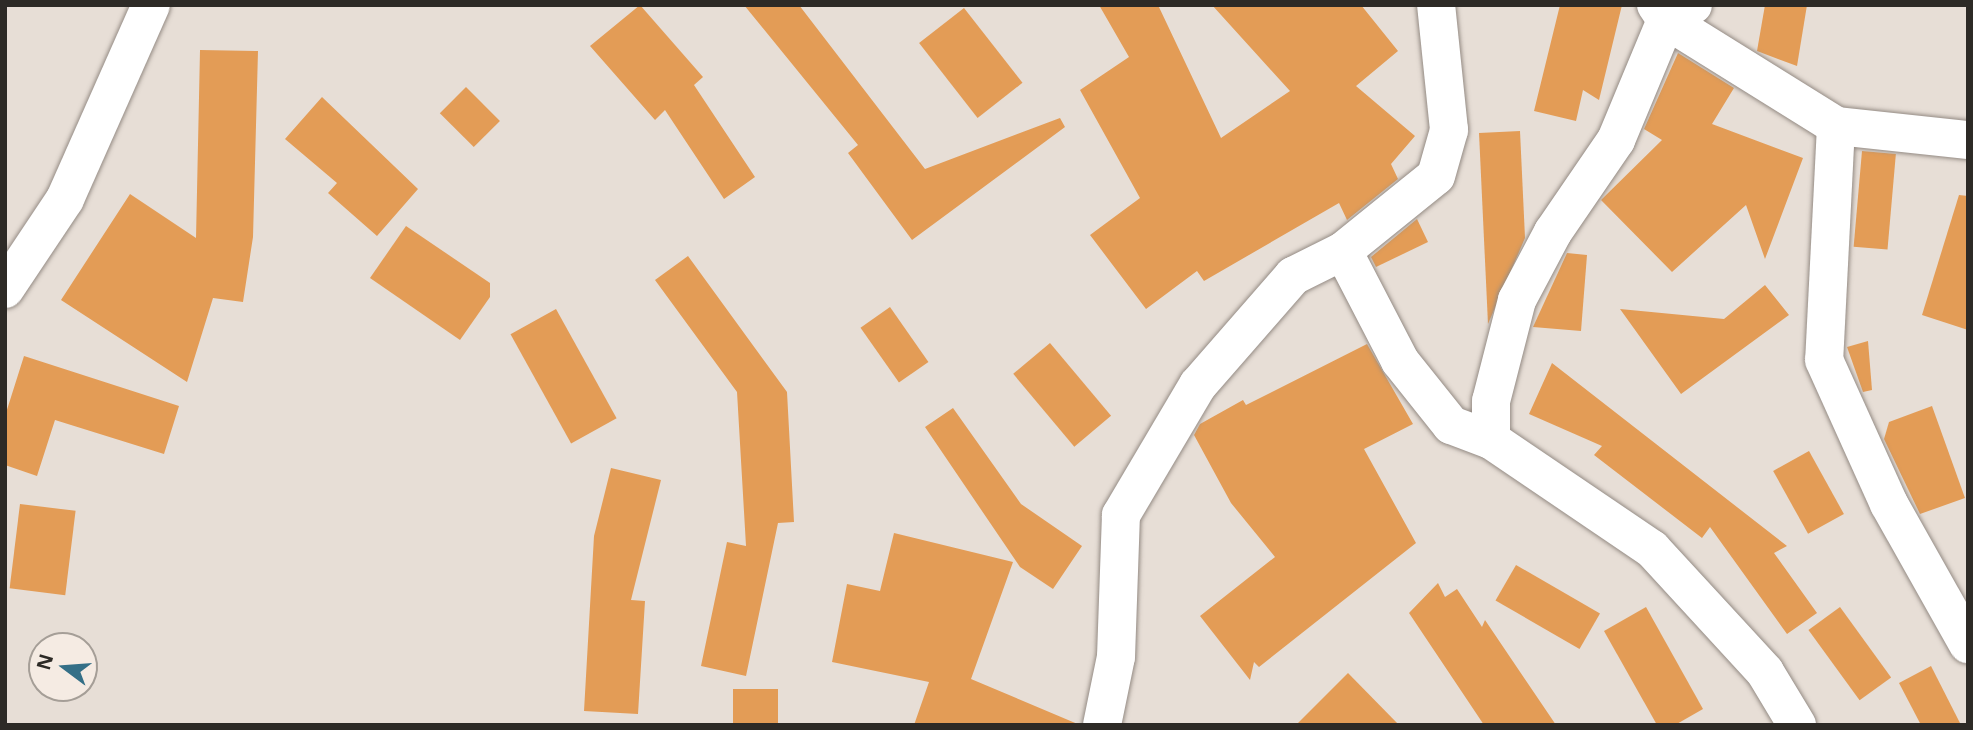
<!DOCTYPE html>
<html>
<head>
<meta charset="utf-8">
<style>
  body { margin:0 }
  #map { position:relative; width:1973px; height:730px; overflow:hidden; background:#e7ded6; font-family:"Noto Sans",sans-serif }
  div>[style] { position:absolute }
  .building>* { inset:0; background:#e39c56; transform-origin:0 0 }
  .roads { filter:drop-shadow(0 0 2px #948b84) drop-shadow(0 0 2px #948b84) }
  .street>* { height:38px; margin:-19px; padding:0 19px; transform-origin:19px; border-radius:19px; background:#fff }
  span { translate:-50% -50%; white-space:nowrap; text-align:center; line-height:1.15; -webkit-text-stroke:7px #f5ebe3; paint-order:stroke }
  .frame { position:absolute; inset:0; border:7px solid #2d2a26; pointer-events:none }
  .north { position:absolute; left:28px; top:632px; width:70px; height:70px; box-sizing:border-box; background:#f5ebe3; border:2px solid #a59e97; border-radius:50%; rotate:286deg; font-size:19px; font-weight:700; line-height:28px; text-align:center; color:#2d2a26 }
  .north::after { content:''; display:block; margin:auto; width:24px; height:32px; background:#346f87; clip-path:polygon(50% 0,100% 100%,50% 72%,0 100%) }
</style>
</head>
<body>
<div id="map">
  <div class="building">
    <div style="clip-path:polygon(640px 5px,703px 77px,694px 85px,755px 177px,724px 199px,665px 110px,655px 120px,590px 46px)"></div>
    <div style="clip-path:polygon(744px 5px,799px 5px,925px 169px,1060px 118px,1065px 127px,912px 240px,848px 153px,858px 145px)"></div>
    <div style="clip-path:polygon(1099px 5px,1158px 5px,1221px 138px,1290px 91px,1212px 5px,1361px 5px,1398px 51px,1356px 86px,1415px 136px,1391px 164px,1398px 179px,1347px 220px,1339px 203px,1204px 281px,1197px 271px,1146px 309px,1090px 235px,1140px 198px,1080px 90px,1129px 57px)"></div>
    <div style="clip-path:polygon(1560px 5px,1622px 5px,1599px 100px,1583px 90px,1576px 121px,1534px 111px)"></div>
    <div style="clip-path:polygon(1765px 5px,1807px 5px,1797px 66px,1757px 51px)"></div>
    <div style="left:964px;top:8px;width:95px;height:57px;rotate:52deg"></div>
    <div style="clip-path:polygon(200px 50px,258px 51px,253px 237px,243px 302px,213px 298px,187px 382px,61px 300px,130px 194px,196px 238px)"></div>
    <div style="clip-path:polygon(1678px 53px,1734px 88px,1712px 124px,1803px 158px,1765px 259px,1746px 205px,1672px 272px,1601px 200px,1662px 140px,1644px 129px)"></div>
    <div style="left:466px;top:87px;width:48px;height:37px;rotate:45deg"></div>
    <div style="clip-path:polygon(322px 97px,418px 189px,377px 236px,328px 193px,337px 183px,285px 139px)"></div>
    <div style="clip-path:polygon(1520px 131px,1525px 238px,1488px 324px,1479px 133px)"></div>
    <div style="left:1862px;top:151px;width:34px;height:96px;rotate:5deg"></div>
    <div style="clip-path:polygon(1959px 195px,1968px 196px,1968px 330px,1922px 315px)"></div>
    <div style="clip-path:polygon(1417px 219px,1428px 242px,1376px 267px,1371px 257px)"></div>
    <div style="clip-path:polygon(406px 226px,490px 283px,490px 297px,460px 340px,370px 278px)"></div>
    <div style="clip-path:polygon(1567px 253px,1587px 255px,1581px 331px,1533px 327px)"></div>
    <div style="clip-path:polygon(688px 256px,787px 392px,794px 522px,778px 523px,746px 676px,701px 666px,727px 542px,746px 546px,737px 392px,655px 280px)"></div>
    <div style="clip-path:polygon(1765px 285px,1789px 315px,1681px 394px,1620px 309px,1724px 319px)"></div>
    <div style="left:890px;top:307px;width:67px;height:36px;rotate:55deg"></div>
    <div style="left:556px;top:309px;width:125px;height:52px;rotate:61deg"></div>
    <div style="clip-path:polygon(1868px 341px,1872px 390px,1863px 392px,1847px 347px)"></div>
    <div style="left:1050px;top:343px;width:95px;height:48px;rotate:50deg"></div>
    <div style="clip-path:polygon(1367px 344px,1413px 424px,1364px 449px,1416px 543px,1259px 667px,1254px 662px,1250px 680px,1200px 616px,1275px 557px,1231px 503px,1194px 435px,1200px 424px,1243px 400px,1246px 405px)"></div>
    <div style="clip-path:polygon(24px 356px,179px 406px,164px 454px,55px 420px,37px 476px,5px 465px,5px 416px)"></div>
    <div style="clip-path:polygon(1552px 363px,1787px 546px,1774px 553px,1817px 613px,1787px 634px,1710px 527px,1702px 538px,1594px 455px,1602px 446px,1529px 414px)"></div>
    <div style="clip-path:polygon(1932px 406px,1965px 498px,1920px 514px,1884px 439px,1889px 422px)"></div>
    <div style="clip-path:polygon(953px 408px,1021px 504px,1082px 546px,1053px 589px,1020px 567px,925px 427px)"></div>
    <div style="left:1809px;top:451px;width:72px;height:41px;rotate:61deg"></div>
    <div style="clip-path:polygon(611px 468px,661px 480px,631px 600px,645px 601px,638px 714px,584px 711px,594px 536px)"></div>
    <div style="left:20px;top:504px;width:56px;height:85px;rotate:7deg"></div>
    <div style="clip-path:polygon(894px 533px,1013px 562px,971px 679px,1080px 725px,914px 725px,929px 682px,832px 662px,847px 584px,880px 591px)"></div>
    <div style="left:1516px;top:565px;width:97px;height:41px;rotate:30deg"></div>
    <div style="clip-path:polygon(1438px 583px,1445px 597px,1457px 589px,1482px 627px,1485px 620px,1556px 725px,1484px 725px,1409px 613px)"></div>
    <div style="clip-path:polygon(1646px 607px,1703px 709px,1675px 725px,1657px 725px,1604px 631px)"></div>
    <div style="left:1840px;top:607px;width:87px;height:39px;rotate:54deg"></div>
    <div style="clip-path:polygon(1931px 666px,1961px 725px,1921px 725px,1899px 683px)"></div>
    <div style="clip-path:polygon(1348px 673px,1399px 725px,1296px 725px)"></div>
    <div style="left:733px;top:689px;width:45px;height:36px"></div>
  </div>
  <div class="roads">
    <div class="street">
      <div style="left:1656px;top:5px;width:18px;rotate:56deg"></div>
      <div style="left:1666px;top:20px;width:130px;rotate:112.6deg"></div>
      <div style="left:1616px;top:140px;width:112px;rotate:124.4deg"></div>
      <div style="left:1553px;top:232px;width:77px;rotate:117.9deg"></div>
      <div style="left:1517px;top:300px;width:104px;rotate:104.4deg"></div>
      <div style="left:1491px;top:401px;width:39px;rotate:90deg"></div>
      <div style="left:1491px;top:440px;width:194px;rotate:34.1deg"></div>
      <div style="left:1652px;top:549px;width:167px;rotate:47.4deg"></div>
      <div style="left:1765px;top:672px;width:62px;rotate:58.9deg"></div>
      <div style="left:1693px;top:5px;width:31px;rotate:151deg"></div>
      <div style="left:1666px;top:20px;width:200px;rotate:31.9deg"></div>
      <div style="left:1836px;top:126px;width:133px;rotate:6.1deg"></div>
      <div style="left:1836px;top:126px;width:234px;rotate:92.9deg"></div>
      <div style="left:1824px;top:360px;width:158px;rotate:65.7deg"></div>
      <div style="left:1889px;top:504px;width:161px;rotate:60.6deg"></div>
      <div style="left:1343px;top:251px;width:124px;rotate:62.6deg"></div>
      <div style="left:1400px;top:361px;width:82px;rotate:51.4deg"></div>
      <div style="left:1451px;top:425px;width:43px;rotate:20.6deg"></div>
      <div style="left:5px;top:289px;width:108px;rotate:-56.3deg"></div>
      <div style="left:65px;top:199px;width:212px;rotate:-66.1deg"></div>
      <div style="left:1102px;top:725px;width:69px;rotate:-78.4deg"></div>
      <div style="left:1116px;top:657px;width:142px;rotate:-88deg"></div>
      <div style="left:1121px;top:515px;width:151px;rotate:-59.4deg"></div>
      <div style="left:1198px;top:385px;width:145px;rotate:-48.9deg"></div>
      <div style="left:1293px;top:276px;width:56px;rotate:-26.6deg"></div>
      <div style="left:1343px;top:251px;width:119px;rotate:-38.9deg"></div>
      <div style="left:1436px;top:176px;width:48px;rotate:-74.2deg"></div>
      <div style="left:1449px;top:130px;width:126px;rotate:-95.9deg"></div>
    </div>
  </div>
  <div class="frame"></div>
  <div class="north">N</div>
</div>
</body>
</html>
